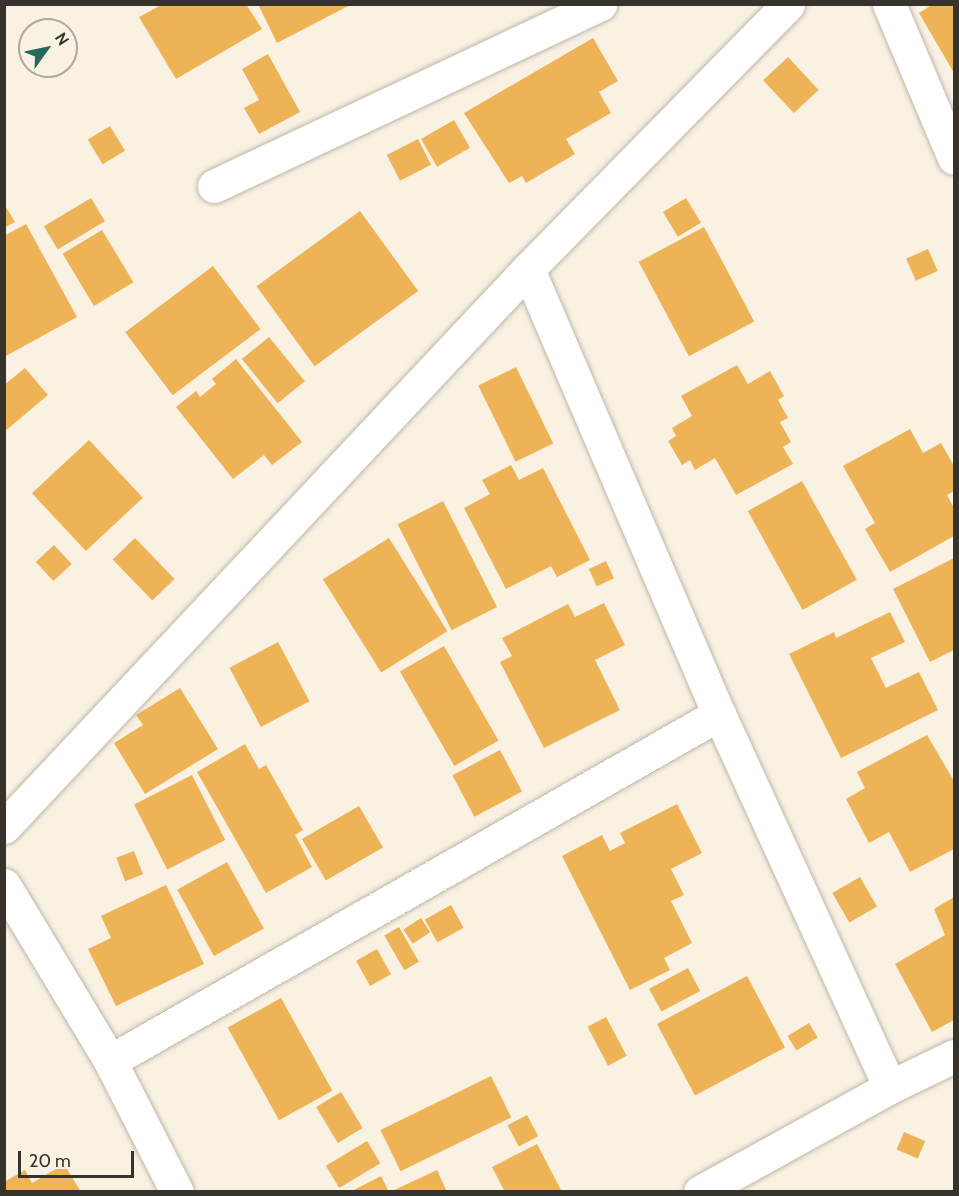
<!DOCTYPE html>
<html>
<head>
<meta charset="utf-8">
<style>
  body { margin:0 }
  #map { position:relative; width:959px; height:1196px; overflow:hidden; background:#f9f1e2; font-family:Cabin,sans-serif }
  div>[style] { position:absolute }
  .building>* { inset:0; background:#efb357; transform-origin:0 0 }
  .roads { filter:drop-shadow(0 0 2px #beb7a8) drop-shadow(0 0 2px #beb7a8) }
  .minor>* { height:33px; margin:-16.5px; padding:0 16.5px; transform-origin:16.5px; border-radius:16.5px; background:#fff }
  span { translate:-50% -50%; white-space:nowrap; text-align:center; line-height:1.15; -webkit-text-stroke:4.5px #f9f1e2; paint-order:stroke }
  .frame { position:absolute; inset:0; border:6px solid #36332d; pointer-events:none }
  .north { position:absolute; left:18px; top:18px; width:60px; height:60px; box-sizing:border-box; background:#f9f1e2; border:2px solid #aba59a; border-radius:50%; rotate:57deg; font-size:16px; font-weight:700; line-height:24px; text-align:center; color:#36332d }
  .north::after { content:''; display:block; margin:auto; width:21px; height:27px; background:#246a5e; clip-path:polygon(50% 0,100% 100%,50% 72%,0 100%) }
  .scale { position:absolute; left:18px; top:1151px; width:116px; height:27px; box-sizing:border-box; border:3px solid #36332d; border-top:0; padding-left:8px; font-size:18px; line-height:21px; white-space:nowrap; color:#36332d; -webkit-text-stroke:4px #f9f1e2; paint-order:stroke }
</style>
</head>
<body>
<div id="map">
  <div class="building">
    <div style="clip-path:polygon(163px 4px,246px 4px,262px 29px,176px 79px,139px 17px)"></div>
    <div style="clip-path:polygon(258px 4px,352px 4px,277px 43px)"></div>
    <div style="clip-path:polygon(933px 4px,954px 4px,954px 73px,919px 13px)"></div>
    <div style="clip-path:polygon(593px 38px,618px 81px,599px 92px,611px 113px,566px 139px,575px 154px,526px 183px,522px 176px,509px 183px,464px 113px)"></div>
    <div style="clip-path:polygon(268px 54px,300px 112px,259px 134px,244px 108px,259px 100px,242px 69px)"></div>
    <div style="left:788px;top:57px;width:45px;height:34px;rotate:47deg"></div>
    <div style="left:454px;top:120px;width:32px;height:38px;rotate:60deg"></div>
    <div style="left:110px;top:126px;width:29px;height:26px;rotate:59deg"></div>
    <div style="left:418px;top:139px;width:29px;height:35px;rotate:63deg"></div>
    <div style="left:91px;top:198px;width:27px;height:55px;rotate:59deg"></div>
    <div style="left:686px;top:198px;width:29px;height:27px;rotate:59deg"></div>
    <div style="clip-path:polygon(4px 204px,15px 222px,4px 228px)"></div>
    <div style="left:360px;top:211px;width:99px;height:128px;rotate:54deg"></div>
    <div style="clip-path:polygon(26px 224px,77px 317px,4px 357px,4px 236px)"></div>
    <div style="left:704px;top:227px;width:107px;height:74px;rotate:62deg"></div>
    <div style="left:102px;top:230px;width:61px;height:46px;rotate:59deg"></div>
    <div style="left:928px;top:249px;width:24px;height:24px;rotate:66deg"></div>
    <div style="left:213px;top:266px;width:79px;height:110px;rotate:53deg"></div>
    <div style="left:269px;top:337px;width:57px;height:35px;rotate:51deg"></div>
    <div style="clip-path:polygon(236px 359px,302px 442px,272px 465px,264px 455px,233px 479px,176px 407px,196px 391px,200px 397px,216px 384px,212px 379px)"></div>
    <div style="clip-path:polygon(737px 365px,748px 384px,770px 371px,784px 396px,778px 400px,788px 418px,780px 422px,791px 442px,783px 447px,793px 464px,736px 495px,715px 458px,695px 470px,690px 460px,682px 465px,668px 441px,676px 436px,672px 428px,692px 416px,681px 396px)"></div>
    <div style="left:516px;top:367px;width:85px;height:42px;rotate:64deg"></div>
    <div style="clip-path:polygon(25px 368px,48px 395px,4px 432px,4px 385px)"></div>
    <div style="clip-path:polygon(910px 429px,923px 453px,941px 443px,954px 466px,954px 491px,947px 495px,954px 508px,954px 536px,890px 572px,865px 529px,875px 523px,843px 466px)"></div>
    <div style="left:89px;top:440px;width:79px;height:78px;rotate:47deg"></div>
    <div style="clip-path:polygon(511px 465px,519px 480px,543px 468px,590px 560px,557px 577px,551px 566px,506px 589px,464px 508px,490px 494px,482px 480px)"></div>
    <div style="left:802px;top:481px;width:113px;height:62px;rotate:61deg"></div>
    <div style="left:443px;top:501px;width:119px;height:51px;rotate:63deg"></div>
    <div style="left:135px;top:538px;width:57px;height:31px;rotate:46deg"></div>
    <div style="left:389px;top:538px;width:110px;height:78px;rotate:58deg"></div>
    <div style="left:54px;top:545px;width:26px;height:25px;rotate:47deg"></div>
    <div style="clip-path:polygon(954px 558px,954px 650px,930px 662px,893px 589px)"></div>
    <div style="left:606px;top:561px;width:19px;height:19px;rotate:65deg"></div>
    <div style="clip-path:polygon(604px 603px,625px 645px,595px 660px,620px 710px,544px 748px,500px 662px,512px 656px,502px 638px,568px 604px,575px 617px)"></div>
    <div style="clip-path:polygon(890px 612px,905px 642px,871px 658px,886px 688px,919px 672px,938px 710px,841px 758px,789px 654px,834px 632px,836px 638px)"></div>
    <div style="left:278px;top:642px;width:67px;height:55px;rotate:62deg"></div>
    <div style="left:444px;top:646px;width:109px;height:51px;rotate:60deg"></div>
    <div style="clip-path:polygon(180px 688px,218px 749px,145px 794px,114px 743px,143px 725px,136px 715px)"></div>
    <div style="clip-path:polygon(927px 735px,954px 781px,954px 849px,910px 872px,889px 832px,869px 843px,846px 799px,865px 788px,857px 772px)"></div>
    <div style="clip-path:polygon(245px 744px,259px 769px,266px 765px,303px 830px,295px 835px,312px 867px,266px 893px,197px 772px)"></div>
    <div style="left:500px;top:750px;width:47px;height:54px;rotate:62deg"></div>
    <div style="left:192px;top:775px;width:73px;height:65px;rotate:63deg"></div>
    <div style="clip-path:polygon(677px 804px,702px 853px,671px 869px,684px 895px,671px 901px,692px 943px,664px 958px,670px 970px,630px 990px,562px 856px,602px 835px,610px 851px,625px 843px,620px 833px)"></div>
    <div style="left:359px;top:806px;width:48px;height:66px;rotate:60deg"></div>
    <div style="left:134px;top:851px;width:25px;height:19px;rotate:69deg"></div>
    <div style="left:227px;top:862px;width:76px;height:57px;rotate:61deg"></div>
    <div style="left:860px;top:877px;width:34px;height:32px;rotate:60deg"></div>
    <div style="clip-path:polygon(166px 885px,204px 964px,116px 1006px,88px 949px,111px 938px,101px 916px)"></div>
    <div style="clip-path:polygon(954px 897px,954px 1020px,932px 1032px,895px 964px,945px 935px,934px 909px)"></div>
    <div style="left:451px;top:905px;width:26px;height:30px;rotate:61deg"></div>
    <div style="left:421px;top:918px;width:17px;height:21px;rotate:57deg"></div>
    <div style="left:399px;top:927px;width:40px;height:17px;rotate:60deg"></div>
    <div style="left:377px;top:949px;width:29px;height:24px;rotate:61deg"></div>
    <div style="left:688px;top:968px;width:26px;height:44px;rotate:62deg"></div>
    <div style="left:747px;top:976px;width:81px;height:102px;rotate:62deg"></div>
    <div style="left:281px;top:998px;width:106px;height:61px;rotate:61deg"></div>
    <div style="left:606px;top:1017px;width:44px;height:21px;rotate:62deg"></div>
    <div style="left:809px;top:1023px;width:17px;height:25px;rotate:59deg"></div>
    <div style="left:491px;top:1076px;width:46px;height:123px;rotate:64deg"></div>
    <div style="left:341px;top:1092px;width:42px;height:29px;rotate:59deg"></div>
    <div style="left:527px;top:1115px;width:24px;height:22px;rotate:62deg"></div>
    <div style="left:904px;top:1132px;width:23px;height:19px;rotate:23deg"></div>
    <div style="left:367px;top:1141px;width:26px;height:48px;rotate:59deg"></div>
    <div style="clip-path:polygon(537px 1144px,562px 1192px,505px 1192px,492px 1167px)"></div>
    <div style="clip-path:polygon(64px 1164px,81px 1192px,4px 1192px,4px 1182px,25px 1170px,32px 1183px)"></div>
    <div style="clip-path:polygon(437px 1170px,447px 1192px,390px 1192px)"></div>
    <div style="clip-path:polygon(381px 1176px,389px 1192px,350px 1192px)"></div>
  </div>
  <div class="roads">
    <div class="minor">
      <div style="left:889px;top:4px;width:167px;rotate:67.1deg"></div>
      <div style="left:214px;top:186px;width:427px;rotate:-25.2deg"></div>
      <div style="left:528px;top:269px;width:484px;rotate:66.8deg"></div>
      <div style="left:719px;top:714px;width:410px;rotate:65.4deg"></div>
      <div style="left:4px;top:827px;width:765px;rotate:-46.8deg"></div>
      <div style="left:528px;top:269px;width:371px;rotate:-45.5deg"></div>
      <div style="left:4px;top:885px;width:205px;rotate:58.9deg"></div>
      <div style="left:110px;top:1061px;width:147px;rotate:62.9deg"></div>
      <div style="left:110px;top:1061px;width:701px;rotate:-29.67deg"></div>
      <div style="left:700px;top:1192px;width:217px;rotate:-28.9deg"></div>
      <div style="left:890px;top:1087px;width:71px;rotate:-25.8deg"></div>
    </div>
  </div>
  <div class="frame"></div>
  <div class="north">N</div>
  <div class="scale">20 m</div>
</div>
</body>
</html>
